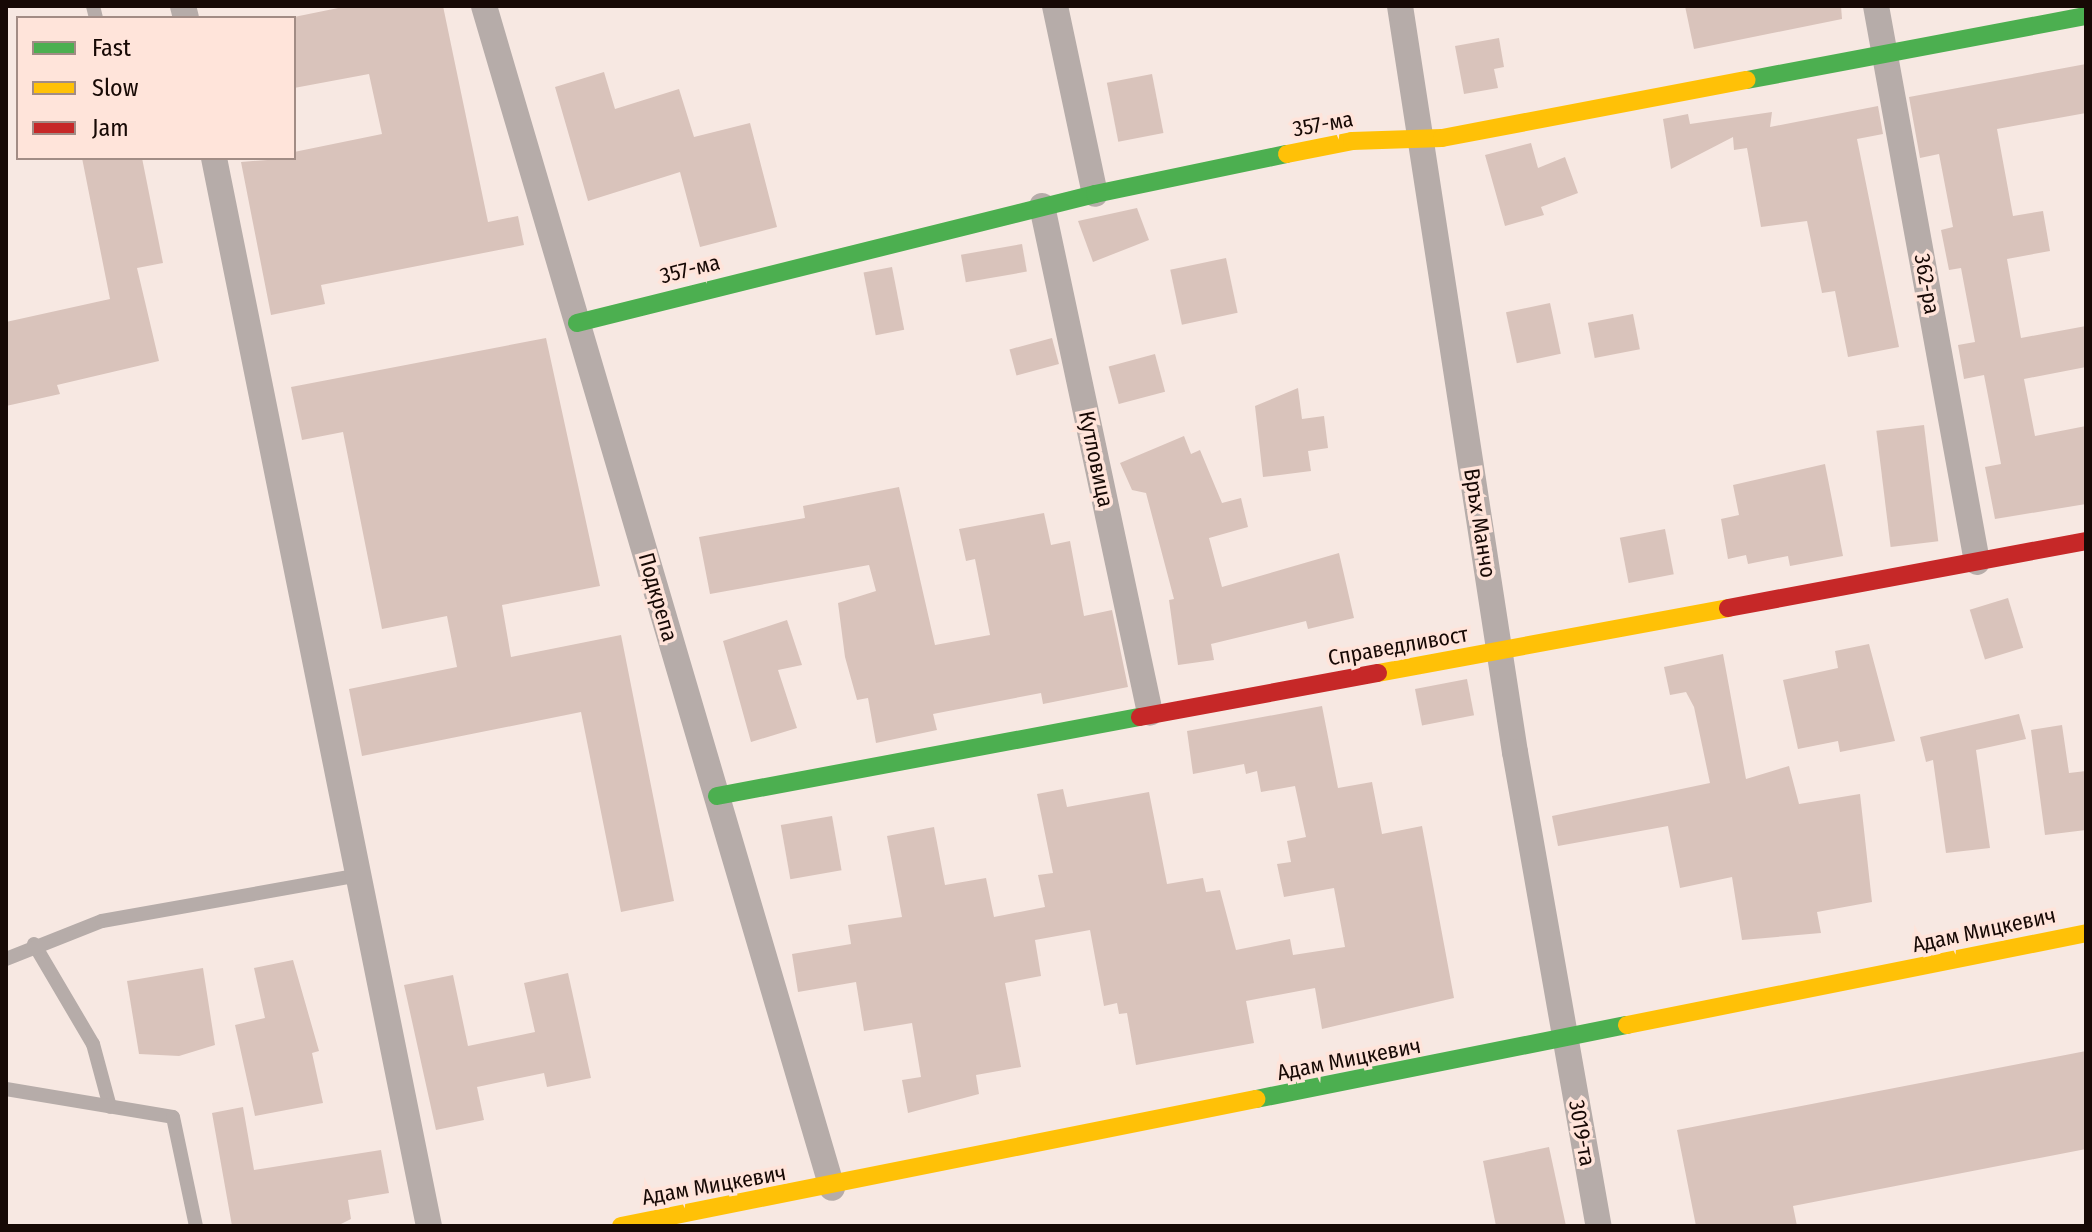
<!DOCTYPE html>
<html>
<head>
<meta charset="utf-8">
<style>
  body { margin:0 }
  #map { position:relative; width:2092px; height:1232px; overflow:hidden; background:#f7e8e2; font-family:"Fira Sans Condensed",sans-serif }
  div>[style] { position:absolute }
  .building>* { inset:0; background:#d9c3bb; transform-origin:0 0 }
  .lane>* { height:14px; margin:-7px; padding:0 7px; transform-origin:7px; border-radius:7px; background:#b6aca9 }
  .street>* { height:26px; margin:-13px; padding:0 13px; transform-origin:13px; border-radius:13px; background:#b6aca9 }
  .fast>* { height:18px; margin:-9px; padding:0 9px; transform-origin:9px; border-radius:9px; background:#4caf50 }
  .slow>* { height:18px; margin:-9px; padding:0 9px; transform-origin:9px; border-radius:9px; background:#ffc107 }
  .jam>* { height:18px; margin:-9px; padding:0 9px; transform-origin:9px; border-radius:9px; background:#c62828 }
  span { translate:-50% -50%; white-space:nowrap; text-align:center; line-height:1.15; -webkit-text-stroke:7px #ffe4da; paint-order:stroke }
  .street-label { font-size:22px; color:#170905 }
  .frame { position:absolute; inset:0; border:8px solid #170905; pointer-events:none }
  .legend { position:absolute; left:16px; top:16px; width:280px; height:144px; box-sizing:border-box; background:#ffe4da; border:2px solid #a28c85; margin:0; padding:10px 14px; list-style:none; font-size:24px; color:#170905 }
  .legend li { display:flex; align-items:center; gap:16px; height:40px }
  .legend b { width:40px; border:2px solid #a28c85 }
</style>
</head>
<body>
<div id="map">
  <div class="building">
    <div style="clip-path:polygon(348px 6px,443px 6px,488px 222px,518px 216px,524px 245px,321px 285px,325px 304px,271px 315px,241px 162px,294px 158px,294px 152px,382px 134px,369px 74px,294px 88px,294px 17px)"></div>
    <div style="clip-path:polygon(1685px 6px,1841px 6px,1842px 19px,1694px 49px)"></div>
    <div style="clip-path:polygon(1499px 38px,1504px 67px,1494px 69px,1498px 88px,1464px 94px,1455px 46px)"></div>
    <div style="clip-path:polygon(2086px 64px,2086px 113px,1997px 129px,2013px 216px,2043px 211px,2050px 251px,2007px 259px,2021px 338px,2086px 326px,2086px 367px,2024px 379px,2035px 436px,2086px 426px,2086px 504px,1995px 519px,1985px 467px,2001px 464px,1984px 375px,1964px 379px,1958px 345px,1975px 342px,1961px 268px,1949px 270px,1941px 230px,1953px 227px,1939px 154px,1920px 158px,1909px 97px)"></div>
    <div style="clip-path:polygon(604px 72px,615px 109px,679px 89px,694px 137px,750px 123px,777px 227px,700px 247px,680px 172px,588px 201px,555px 87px)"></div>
    <div style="left:1152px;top:74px;width:60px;height:46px;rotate:79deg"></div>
    <div style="clip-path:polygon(1878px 106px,1883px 134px,1857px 139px,1899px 347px,1848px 357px,1835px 291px,1822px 293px,1807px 221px,1761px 227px,1747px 148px,1734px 150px,1733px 137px,1671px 169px,1663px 119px,1688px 114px,1690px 124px,1772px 112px,1770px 127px)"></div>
    <div style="clip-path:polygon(1531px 143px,1538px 168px,1565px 157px,1578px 193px,1541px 207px,1544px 215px,1505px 226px,1485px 155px)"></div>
    <div style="clip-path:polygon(82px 158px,142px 158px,163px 263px,137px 268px,159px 361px,57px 385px,60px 394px,6px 406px,6px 322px,110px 299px)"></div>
    <div style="clip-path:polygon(1137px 208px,1149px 240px,1093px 262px,1078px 221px)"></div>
    <div style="left:1022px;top:244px;width:28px;height:62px;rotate:80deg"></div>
    <div style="left:1226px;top:258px;width:56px;height:57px;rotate:78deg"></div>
    <div style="left:892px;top:267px;width:64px;height:29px;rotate:79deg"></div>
    <div style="left:1550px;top:303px;width:52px;height:45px;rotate:78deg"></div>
    <div style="left:1633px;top:314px;width:36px;height:46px;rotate:79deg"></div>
    <div style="clip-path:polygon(546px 338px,600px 586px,502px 605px,511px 657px,621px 635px,674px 901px,621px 912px,581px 712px,362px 756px,349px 689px,457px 667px,447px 616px,382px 629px,343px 432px,302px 440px,291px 387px)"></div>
    <div style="left:1052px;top:338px;width:27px;height:44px;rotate:75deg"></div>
    <div style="left:1155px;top:354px;width:39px;height:48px;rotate:75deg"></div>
    <div style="clip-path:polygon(1298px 388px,1302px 419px,1324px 416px,1328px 448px,1308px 451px,1311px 471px,1263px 477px,1255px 406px)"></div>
    <div style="left:1924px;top:425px;width:117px;height:48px;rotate:83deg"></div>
    <div style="clip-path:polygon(1184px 436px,1191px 454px,1200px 450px,1222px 503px,1241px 498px,1248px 527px,1209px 538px,1222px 587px,1339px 553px,1354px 618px,1308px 629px,1306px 621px,1211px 644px,1214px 660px,1178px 665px,1169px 600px,1174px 599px,1146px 493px,1132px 490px,1120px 463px)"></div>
    <div style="clip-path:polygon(1825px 464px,1843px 556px,1790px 566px,1788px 556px,1748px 564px,1746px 555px,1728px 559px,1721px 519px,1739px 515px,1733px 485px)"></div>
    <div style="clip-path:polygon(899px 487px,935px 645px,990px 635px,975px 559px,966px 561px,959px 529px,1044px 513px,1051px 545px,1070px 541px,1084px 616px,1112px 610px,1128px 687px,1043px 704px,1041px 693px,933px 714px,937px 730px,876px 743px,868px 698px,857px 700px,845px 657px,838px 603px,876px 591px,869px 565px,710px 594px,699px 537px,805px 518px,803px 506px)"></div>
    <div style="left:1665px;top:529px;width:46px;height:46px;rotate:79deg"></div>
    <div style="left:2008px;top:598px;width:52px;height:40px;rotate:73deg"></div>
    <div style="clip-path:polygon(787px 620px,802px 665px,778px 670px,797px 728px,751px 742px,723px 641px)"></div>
    <div style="clip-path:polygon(1869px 644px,1895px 741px,1840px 752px,1838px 741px,1798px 749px,1783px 680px,1838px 668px,1835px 651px)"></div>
    <div style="clip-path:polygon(1723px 654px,1746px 779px,1789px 766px,1799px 804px,1860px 794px,1872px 902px,1817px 912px,1821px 933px,1742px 940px,1732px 877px,1680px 888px,1668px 826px,1558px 846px,1552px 816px,1710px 783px,1694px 707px,1686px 692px,1670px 695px,1664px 667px)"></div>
    <div style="left:1467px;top:679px;width:37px;height:53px;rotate:79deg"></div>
    <div style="clip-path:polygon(1322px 706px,1338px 788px,1372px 782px,1382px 834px,1422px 826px,1454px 998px,1322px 1029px,1315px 988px,1246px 1001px,1254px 1043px,1136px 1065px,1127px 1013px,1119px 1014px,1117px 1003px,1104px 1006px,1090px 930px,1035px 940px,1041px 976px,1005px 983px,1021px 1067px,976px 1075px,979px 1094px,908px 1113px,902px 1080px,921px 1077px,912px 1023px,864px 1031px,856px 982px,798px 992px,792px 954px,851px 944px,848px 925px,902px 917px,887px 836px,934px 827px,945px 885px,986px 878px,994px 917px,1045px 907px,1038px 875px,1053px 873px,1037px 794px,1063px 789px,1067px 807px,1149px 792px,1167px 884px,1203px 878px,1206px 892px,1220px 890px,1236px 950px,1290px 939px,1293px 955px,1345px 947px,1334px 888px,1284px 897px,1277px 864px,1291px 862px,1287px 841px,1306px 837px,1295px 786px,1261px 792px,1257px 771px,1246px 774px,1244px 764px,1193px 774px,1187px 731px)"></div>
    <div style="clip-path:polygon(2019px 714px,2026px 739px,1976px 750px,1990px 848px,1946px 853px,1933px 760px,1926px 762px,1920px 737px)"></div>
    <div style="clip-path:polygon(2062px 725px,2069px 773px,2086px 771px,2086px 830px,2045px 835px,2031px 730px)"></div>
    <div style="left:832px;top:816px;width:55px;height:52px;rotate:80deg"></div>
    <div style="clip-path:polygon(293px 960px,319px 1051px,312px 1053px,323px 1103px,255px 1116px,235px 1025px,265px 1018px,254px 968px)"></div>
    <div style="clip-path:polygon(203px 968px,215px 1045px,179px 1056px,139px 1054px,127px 981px)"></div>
    <div style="clip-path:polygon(568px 973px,591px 1078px,547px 1087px,544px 1073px,477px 1087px,484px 1120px,436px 1130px,404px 985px,453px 975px,468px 1046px,535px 1032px,524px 983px)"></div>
    <div style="clip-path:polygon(2086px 1051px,2086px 1149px,1793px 1206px,1797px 1226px,1696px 1226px,1677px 1130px)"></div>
    <div style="clip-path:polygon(243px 1107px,254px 1170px,381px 1150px,389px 1193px,348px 1200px,351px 1219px,337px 1226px,232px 1226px,212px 1113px)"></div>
    <div style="clip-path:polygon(1549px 1147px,1566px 1226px,1496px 1226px,1483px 1161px)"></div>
  </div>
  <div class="lane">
    <div style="left:93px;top:6px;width:12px;rotate:76deg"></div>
    <div style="left:34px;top:944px;width:116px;rotate:59.5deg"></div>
    <div style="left:93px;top:1044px;width:65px;rotate:74.9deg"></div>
    <div style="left:6px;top:959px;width:103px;rotate:-21.6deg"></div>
    <div style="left:102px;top:921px;width:261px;rotate:-10.1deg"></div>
    <div style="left:6px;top:1089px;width:169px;rotate:9.5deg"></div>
    <div style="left:173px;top:1117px;width:111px;rotate:78.1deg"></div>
  </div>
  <div class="street">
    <div style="left:183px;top:6px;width:12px;rotate:76deg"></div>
    <div style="left:484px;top:6px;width:1232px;rotate:73.59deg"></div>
    <div style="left:1055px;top:6px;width:192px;rotate:78deg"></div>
    <div style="left:1400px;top:6px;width:755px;rotate:81.24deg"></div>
    <div style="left:1515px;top:752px;width:481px;rotate:80deg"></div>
    <div style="left:1876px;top:6px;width:565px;rotate:79.7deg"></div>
    <div style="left:214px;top:158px;width:1089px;rotate:78.62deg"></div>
    <div style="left:1042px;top:206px;width:518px;rotate:77.97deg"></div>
  </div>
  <div class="fast">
    <div style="left:1747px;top:80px;width:345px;rotate:-10.7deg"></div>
    <div style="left:577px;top:323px;width:534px;rotate:-13.98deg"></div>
    <div style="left:1095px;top:194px;width:196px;rotate:-11.8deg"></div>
    <div style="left:717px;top:796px;width:430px;rotate:-10.6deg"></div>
    <div style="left:1256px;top:1099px;width:378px;rotate:-11.3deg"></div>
  </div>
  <div class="slow">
    <div style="left:1287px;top:154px;width:66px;rotate:-11.3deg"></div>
    <div style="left:1352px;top:141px;width:90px;rotate:-1.9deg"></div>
    <div style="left:1442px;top:138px;width:310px;rotate:-10.8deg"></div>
    <div style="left:1378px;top:673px;width:356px;rotate:-10.5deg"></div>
    <div style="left:1627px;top:1025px;width:468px;rotate:-11.3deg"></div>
    <div style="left:621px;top:1226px;width:648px;rotate:-11.31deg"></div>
  </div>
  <div class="jam">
    <div style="left:1728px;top:608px;width:364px;rotate:-10.6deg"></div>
    <div style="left:1140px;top:717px;width:242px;rotate:-10.5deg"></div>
  </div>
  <div class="street-label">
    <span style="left:1323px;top:124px;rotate:-10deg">357-ма</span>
    <span style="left:690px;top:269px;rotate:-14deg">357-ма</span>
    <span style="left:1927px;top:284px;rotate:80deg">362-ра</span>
    <span style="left:1096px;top:459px;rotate:78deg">Кутловица</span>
    <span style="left:1480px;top:523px;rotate:81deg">Връх Манчо</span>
    <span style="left:658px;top:597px;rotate:74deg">Подкрепа</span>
    <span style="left:1398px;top:646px;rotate:-10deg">Справедливост</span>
    <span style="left:1984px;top:930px;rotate:-12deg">Адам Мицкевич</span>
    <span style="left:1349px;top:1059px;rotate:-11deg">Адам Мицкевич</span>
    <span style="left:1582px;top:1133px;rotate:80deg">3019-та</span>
    <span style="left:714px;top:1185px;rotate:-10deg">Адам Мицкевич</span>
  </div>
  <div class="frame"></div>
  <ul class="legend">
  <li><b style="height:10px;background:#4caf50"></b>Fast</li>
  <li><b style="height:10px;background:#ffc107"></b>Slow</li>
  <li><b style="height:10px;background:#c62828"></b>Jam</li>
  </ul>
</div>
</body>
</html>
